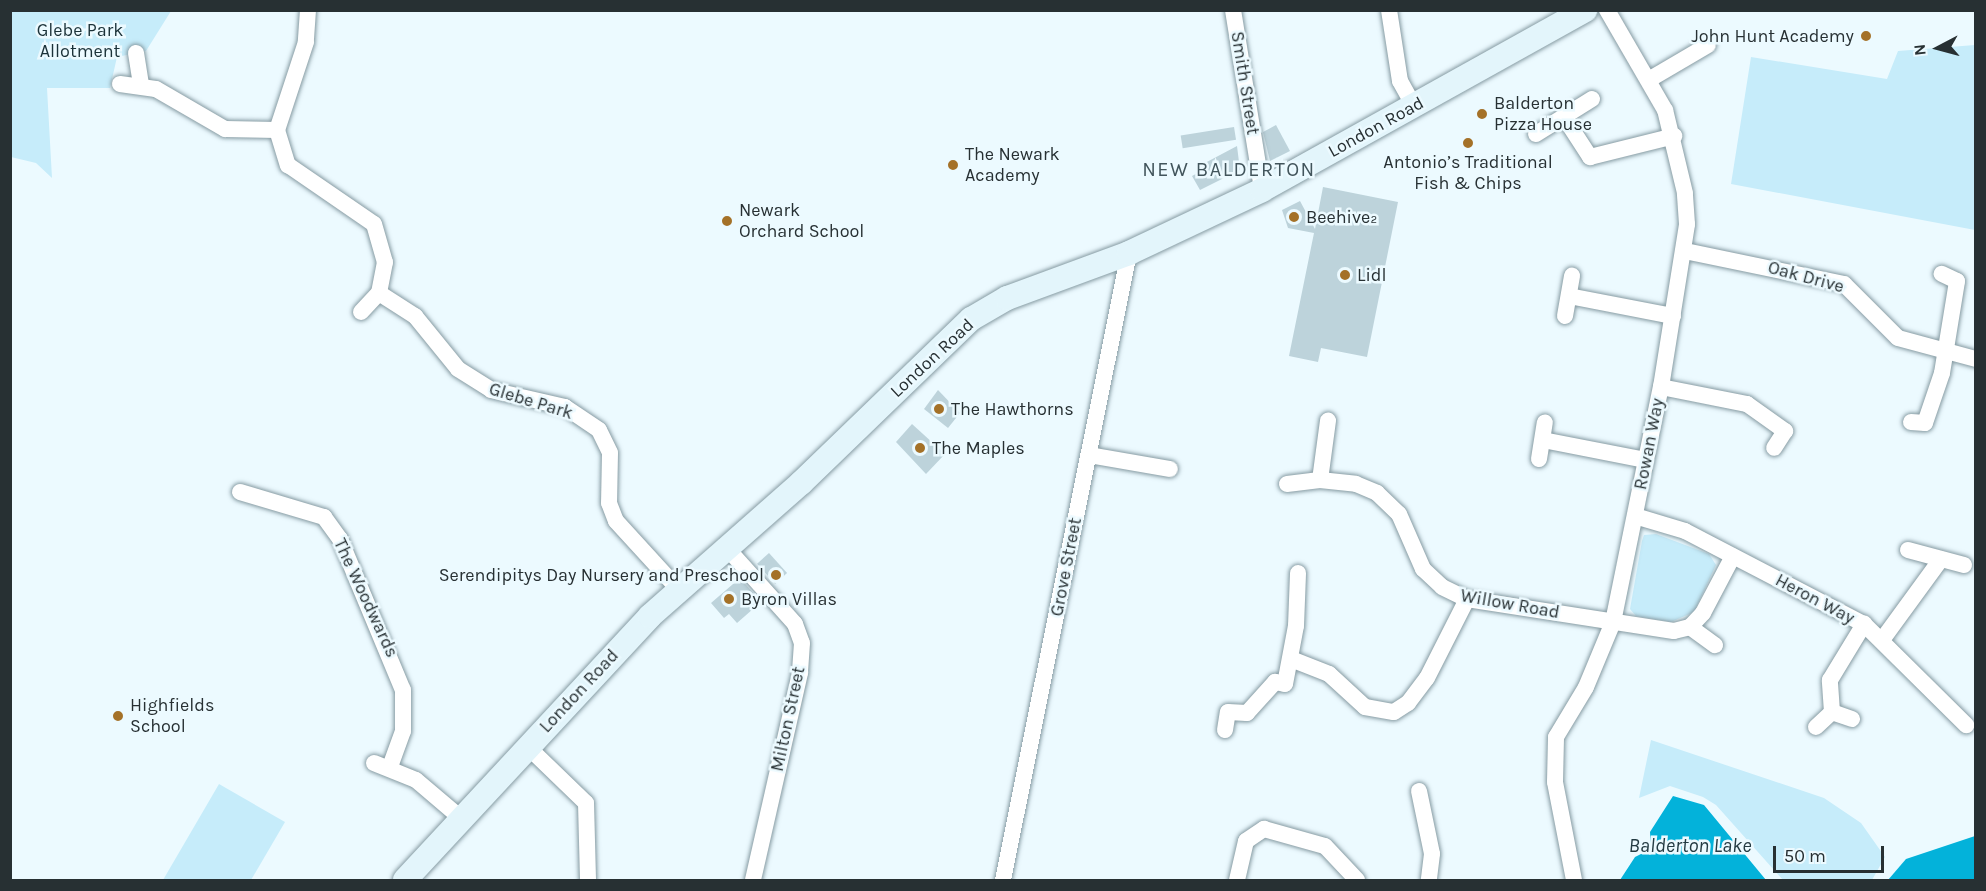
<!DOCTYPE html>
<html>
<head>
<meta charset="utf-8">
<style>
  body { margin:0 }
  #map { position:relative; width:1986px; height:891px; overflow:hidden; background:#ecfaff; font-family:Karla,sans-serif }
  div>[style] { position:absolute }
  .green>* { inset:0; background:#c6ecfa }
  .water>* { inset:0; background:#03b2da }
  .building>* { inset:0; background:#bdd3db; transform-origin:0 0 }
  .roads { filter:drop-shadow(0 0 2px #869ba3) drop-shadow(0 0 2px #869ba3) }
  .street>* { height:16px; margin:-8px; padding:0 8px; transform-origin:8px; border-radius:8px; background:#fff }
  .secondary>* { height:24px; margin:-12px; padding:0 12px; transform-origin:12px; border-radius:12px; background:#e3f5fb }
  .dots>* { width:16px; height:16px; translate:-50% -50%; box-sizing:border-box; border:3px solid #ecfaff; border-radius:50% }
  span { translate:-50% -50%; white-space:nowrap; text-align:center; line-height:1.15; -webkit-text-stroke:5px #ecfaff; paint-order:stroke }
  .park-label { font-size:18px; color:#1b3239 }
  .poi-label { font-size:18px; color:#273033 }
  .right { translate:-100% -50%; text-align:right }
  .left { translate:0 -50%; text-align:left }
  .street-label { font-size:18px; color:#273033 }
  .neighbourhood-label { font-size:20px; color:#42555c; letter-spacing:1.5px }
  .water-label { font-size:20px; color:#243b43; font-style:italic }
  .frame { position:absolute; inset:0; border:12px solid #273033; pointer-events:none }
  .north { position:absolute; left:1908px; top:18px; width:60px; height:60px; -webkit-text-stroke:4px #ecfaff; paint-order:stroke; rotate:264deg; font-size:16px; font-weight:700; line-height:24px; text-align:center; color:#273033 }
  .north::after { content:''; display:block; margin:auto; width:21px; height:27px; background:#273033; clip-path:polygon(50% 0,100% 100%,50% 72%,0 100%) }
  .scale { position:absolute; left:1773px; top:846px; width:111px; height:27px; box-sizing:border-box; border:3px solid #273033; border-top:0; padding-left:8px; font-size:18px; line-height:21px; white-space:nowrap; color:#273033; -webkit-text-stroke:4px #ecfaff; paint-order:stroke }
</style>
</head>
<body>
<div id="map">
  <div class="green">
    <div style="clip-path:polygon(10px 11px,171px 11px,146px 51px,117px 57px,110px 88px,47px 88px,52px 178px,36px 163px,11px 157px)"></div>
    <div style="clip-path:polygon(1975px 45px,1975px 230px,1731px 184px,1751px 57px,1887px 79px,1898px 51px)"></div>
    <div style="clip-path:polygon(1656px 534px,1709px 554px,1716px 565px,1694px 612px,1671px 622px,1636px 616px,1630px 609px,1642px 541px,1644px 535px)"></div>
    <div style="clip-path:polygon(1651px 740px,1824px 798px,1861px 823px,1885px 857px,1872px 880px,1783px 880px,1716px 805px,1703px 797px,1670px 786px,1639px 798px)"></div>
    <div style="clip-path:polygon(219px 784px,285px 822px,251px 880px,163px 880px)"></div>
  </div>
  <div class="water">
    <div style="clip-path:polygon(1673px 796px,1704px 805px,1766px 880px,1620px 880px,1635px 857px,1651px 849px,1650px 832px)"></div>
    <div style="clip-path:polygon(1975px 836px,1975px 880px,1888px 880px,1906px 859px)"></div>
  </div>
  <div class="building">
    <div style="clip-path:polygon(1276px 125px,1290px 151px,1270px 161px,1263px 132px)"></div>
    <div style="left:1234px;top:127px;width:13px;height:54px;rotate:81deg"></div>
    <div style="clip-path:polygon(1237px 146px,1240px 170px,1200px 190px,1192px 176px,1205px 169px,1203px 164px)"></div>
    <div style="clip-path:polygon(1323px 187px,1398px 202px,1367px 357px,1321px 348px,1318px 362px,1289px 356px,1314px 233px,1288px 228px,1282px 210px,1300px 201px,1315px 229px)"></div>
    <div style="clip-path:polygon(938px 390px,960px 413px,948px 428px,924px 409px)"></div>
    <div style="clip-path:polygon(912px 424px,945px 454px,926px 474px,896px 442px)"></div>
    <div style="left:769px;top:553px;width:27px;height:16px;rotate:48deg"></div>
    <div style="clip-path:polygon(740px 578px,761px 602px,737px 623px,729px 614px,724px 618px,711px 603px)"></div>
  </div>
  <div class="roads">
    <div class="street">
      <div style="left:308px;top:10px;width:32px;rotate:94deg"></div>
      <div style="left:306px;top:42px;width:93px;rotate:108.2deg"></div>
      <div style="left:277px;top:130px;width:37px;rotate:73deg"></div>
      <div style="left:288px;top:165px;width:104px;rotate:34.5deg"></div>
      <div style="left:374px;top:224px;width:40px;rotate:74deg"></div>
      <div style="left:385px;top:262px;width:32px;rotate:101deg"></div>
      <div style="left:379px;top:293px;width:43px;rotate:32.6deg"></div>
      <div style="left:415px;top:316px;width:68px;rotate:50.9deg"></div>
      <div style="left:458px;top:369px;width:39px;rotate:32deg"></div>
      <div style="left:491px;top:390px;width:76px;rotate:12.9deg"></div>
      <div style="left:565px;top:407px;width:41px;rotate:34.1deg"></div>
      <div style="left:599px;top:430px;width:25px;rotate:64deg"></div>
      <div style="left:610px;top:453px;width:50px;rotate:91.1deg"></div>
      <div style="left:609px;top:503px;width:19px;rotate:69deg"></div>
      <div style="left:616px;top:521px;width:93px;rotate:47.6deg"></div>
      <div style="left:1233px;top:10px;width:182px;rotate:80.8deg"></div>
      <div style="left:1389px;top:10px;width:72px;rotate:81.2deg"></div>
      <div style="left:1400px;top:81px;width:29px;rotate:61deg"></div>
      <div style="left:136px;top:53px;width:32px;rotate:81deg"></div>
      <div style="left:1650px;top:79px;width:67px;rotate:-30.4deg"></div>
      <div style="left:120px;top:84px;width:36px;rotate:8deg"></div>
      <div style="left:156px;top:89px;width:80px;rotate:30.1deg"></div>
      <div style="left:225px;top:129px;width:52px;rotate:1.1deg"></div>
      <div style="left:1564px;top:117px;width:48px;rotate:57deg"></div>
      <div style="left:1590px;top:157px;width:87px;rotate:-14deg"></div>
      <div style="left:1536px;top:134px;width:66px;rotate:-32deg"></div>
      <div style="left:1685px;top:251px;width:162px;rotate:11.7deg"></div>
      <div style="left:1844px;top:284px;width:76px;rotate:45deg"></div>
      <div style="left:1898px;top:338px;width:81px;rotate:15.1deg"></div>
      <div style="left:1569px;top:296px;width:106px;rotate:10.9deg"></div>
      <div style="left:361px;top:312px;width:26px;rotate:-47deg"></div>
      <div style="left:1565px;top:316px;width:41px;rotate:-80.1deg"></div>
      <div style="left:1661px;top:387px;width:88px;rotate:11.2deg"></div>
      <div style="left:1747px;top:404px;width:47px;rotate:35.4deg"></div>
      <div style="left:1785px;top:431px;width:20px;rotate:123deg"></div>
      <div style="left:1911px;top:422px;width:14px;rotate:4deg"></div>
      <div style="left:1925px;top:423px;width:53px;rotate:-71.2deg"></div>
      <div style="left:1942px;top:373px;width:93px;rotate:-80.7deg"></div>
      <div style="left:1957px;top:281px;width:17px;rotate:-155deg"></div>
      <div style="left:1543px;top:440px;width:105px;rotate:11deg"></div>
      <div style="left:1089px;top:455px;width:82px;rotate:9.8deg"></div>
      <div style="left:1539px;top:459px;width:37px;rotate:-81deg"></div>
      <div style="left:1320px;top:480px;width:60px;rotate:-82.3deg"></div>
      <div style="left:1287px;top:484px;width:33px;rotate:-7deg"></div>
      <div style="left:1320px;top:480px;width:36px;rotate:6deg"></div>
      <div style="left:1356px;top:484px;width:23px;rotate:23deg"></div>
      <div style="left:1377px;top:493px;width:30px;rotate:44deg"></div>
      <div style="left:1399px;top:514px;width:60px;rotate:66.4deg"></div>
      <div style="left:1423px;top:569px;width:26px;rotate:43deg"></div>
      <div style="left:1442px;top:587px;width:28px;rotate:26deg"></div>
      <div style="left:1467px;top:599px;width:209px;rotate:8.8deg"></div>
      <div style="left:1674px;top:631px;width:16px;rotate:-14deg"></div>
      <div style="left:1690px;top:627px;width:19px;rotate:-47deg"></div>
      <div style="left:1703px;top:613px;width:64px;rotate:-62.2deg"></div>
      <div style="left:240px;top:492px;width:88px;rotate:16.6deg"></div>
      <div style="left:324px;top:517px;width:27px;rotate:54deg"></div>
      <div style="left:340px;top:539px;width:164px;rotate:67.4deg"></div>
      <div style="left:403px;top:690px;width:41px;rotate:90deg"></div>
      <div style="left:403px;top:731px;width:38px;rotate:110deg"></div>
      <div style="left:1635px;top:516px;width:52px;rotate:16.7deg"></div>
      <div style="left:1685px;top:531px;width:202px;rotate:27.5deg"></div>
      <div style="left:1864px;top:624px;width:144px;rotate:44.7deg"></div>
      <div style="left:726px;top:547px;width:103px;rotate:48.1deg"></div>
      <div style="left:795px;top:624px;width:20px;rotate:70deg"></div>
      <div style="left:802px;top:643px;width:30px;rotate:94deg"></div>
      <div style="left:800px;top:673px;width:212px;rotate:102.8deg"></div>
      <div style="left:1908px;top:550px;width:58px;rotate:15deg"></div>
      <div style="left:1690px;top:627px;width:31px;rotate:36deg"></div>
      <div style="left:1882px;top:640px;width:100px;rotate:-53.9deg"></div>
      <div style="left:1291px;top:659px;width:41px;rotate:21.5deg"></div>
      <div style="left:1329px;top:674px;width:49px;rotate:42.5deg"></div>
      <div style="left:1365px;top:707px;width:29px;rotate:10deg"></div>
      <div style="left:1394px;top:712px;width:17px;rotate:-33deg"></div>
      <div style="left:1408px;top:703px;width:31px;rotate:-53deg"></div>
      <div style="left:1427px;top:678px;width:89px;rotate:-63.1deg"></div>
      <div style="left:1852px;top:719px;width:21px;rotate:-161deg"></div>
      <div style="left:1832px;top:712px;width:32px;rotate:-94deg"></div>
      <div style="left:1830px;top:680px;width:66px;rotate:-58.7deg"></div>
      <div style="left:1816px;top:727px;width:22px;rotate:-43deg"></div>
      <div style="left:1225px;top:730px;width:18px;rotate:-81deg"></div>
      <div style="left:1228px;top:712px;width:19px;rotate:3deg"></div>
      <div style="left:1247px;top:713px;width:42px;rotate:-47.9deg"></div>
      <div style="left:1275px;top:682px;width:10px;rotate:11deg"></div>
      <div style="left:1285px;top:684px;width:59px;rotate:-79.3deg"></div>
      <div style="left:1296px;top:626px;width:53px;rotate:-87.8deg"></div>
      <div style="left:527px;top:746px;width:82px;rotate:44deg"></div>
      <div style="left:586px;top:803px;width:77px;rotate:88.5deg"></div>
      <div style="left:374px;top:763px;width:45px;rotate:22deg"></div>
      <div style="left:416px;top:780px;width:60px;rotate:40.3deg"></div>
      <div style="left:1419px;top:791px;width:64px;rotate:78.3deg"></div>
      <div style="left:1432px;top:854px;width:26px;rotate:97deg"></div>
      <div style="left:1003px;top:880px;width:640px;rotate:-78.64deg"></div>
      <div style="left:1237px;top:880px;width:40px;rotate:-77deg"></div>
      <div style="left:1246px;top:841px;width:22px;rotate:-34deg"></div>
      <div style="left:1264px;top:829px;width:63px;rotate:15.6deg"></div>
      <div style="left:1325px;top:846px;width:47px;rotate:46.7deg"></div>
      <div style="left:1574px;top:880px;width:100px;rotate:-101deg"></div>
      <div style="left:1555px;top:782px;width:45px;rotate:-88.7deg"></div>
      <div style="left:1556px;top:737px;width:58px;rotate:-59deg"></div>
      <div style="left:1586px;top:687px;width:70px;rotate:-67.4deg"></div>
      <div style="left:1613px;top:622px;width:240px;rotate:-78.5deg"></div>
      <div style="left:1661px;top:387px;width:165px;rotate:-80.9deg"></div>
      <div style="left:1687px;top:224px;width:31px;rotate:-94deg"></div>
      <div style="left:1685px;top:193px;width:85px;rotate:-103.5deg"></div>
      <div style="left:1665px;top:110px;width:116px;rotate:-120.1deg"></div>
    </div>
    <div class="secondary">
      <div style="left:405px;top:880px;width:360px;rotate:-47.1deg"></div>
      <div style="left:650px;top:616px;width:201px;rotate:-41.4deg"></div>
      <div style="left:801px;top:483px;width:236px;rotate:-44deg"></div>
      <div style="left:971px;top:319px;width:42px;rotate:-30.3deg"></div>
      <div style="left:1007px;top:298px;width:130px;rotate:-20.2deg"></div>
      <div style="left:1129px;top:253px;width:147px;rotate:-25.3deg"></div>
      <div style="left:1262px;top:190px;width:370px;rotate:-29.1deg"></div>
    </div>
  </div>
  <div class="dots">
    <div style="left:1866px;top:36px;background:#a47128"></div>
    <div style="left:1482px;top:114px;background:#a47128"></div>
    <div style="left:1468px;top:143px;background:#a47128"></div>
    <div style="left:953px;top:165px;background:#a47128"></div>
    <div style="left:1294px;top:217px;background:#a47128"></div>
    <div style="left:727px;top:221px;background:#a47128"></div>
    <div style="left:1345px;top:275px;background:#a47128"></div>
    <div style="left:939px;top:409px;background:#a47128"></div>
    <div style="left:920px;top:448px;background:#a47128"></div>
    <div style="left:776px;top:575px;background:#a47128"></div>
    <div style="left:729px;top:599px;background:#a47128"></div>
    <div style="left:118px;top:716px;background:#a47128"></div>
  </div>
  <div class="park-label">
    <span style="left:80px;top:41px">Glebe Park<br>Allotment</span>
  </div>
  <div class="poi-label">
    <span class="right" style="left:1854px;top:36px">John Hunt Academy</span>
    <span class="left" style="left:1494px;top:114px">Balderton<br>Pizza House</span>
    <span class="left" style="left:965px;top:165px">The Newark<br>Academy</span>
    <span style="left:1468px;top:173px">Antonio’s Traditional<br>Fish &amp; Chips</span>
    <span class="left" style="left:739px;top:221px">Newark<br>Orchard School</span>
    <span class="left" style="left:1306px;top:217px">Beehive₂</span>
    <span class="left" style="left:1357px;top:275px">Lidl</span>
    <span class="left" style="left:951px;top:409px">The Hawthorns</span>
    <span class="left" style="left:932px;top:448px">The Maples</span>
    <span class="right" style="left:764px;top:575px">Serendipitys Day Nursery and Preschool</span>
    <span class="left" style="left:741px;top:599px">Byron Villas</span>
    <span class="left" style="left:130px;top:716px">Highfields<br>School</span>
  </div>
  <div class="street-label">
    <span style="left:1245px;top:83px;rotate:81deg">Smith Street</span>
    <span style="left:1376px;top:127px;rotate:-29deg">London Road</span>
    <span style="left:1806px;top:277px;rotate:15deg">Oak Drive</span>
    <span style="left:932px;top:358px;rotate:-43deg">London Road</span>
    <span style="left:531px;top:401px;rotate:17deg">Glebe Park</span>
    <span style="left:1649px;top:444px;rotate:-79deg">Rowan Way</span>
    <span style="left:1066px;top:567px;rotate:-79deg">Grove Street</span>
    <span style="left:366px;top:598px;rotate:65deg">The Woodwards</span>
    <span style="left:1815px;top:599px;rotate:28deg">Heron Way</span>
    <span style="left:1510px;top:604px;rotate:10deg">Willow Road</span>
    <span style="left:579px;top:691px;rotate:-47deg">London Road</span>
    <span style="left:788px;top:719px;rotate:-78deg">Milton Street</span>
  </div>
  <div class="neighbourhood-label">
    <span style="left:1229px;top:169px">NEW BALDERTON</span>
  </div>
  <div class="water-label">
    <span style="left:1690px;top:845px">Balderton Lake</span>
  </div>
  <div class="frame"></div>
  <div class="north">N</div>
  <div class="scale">50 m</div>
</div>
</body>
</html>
